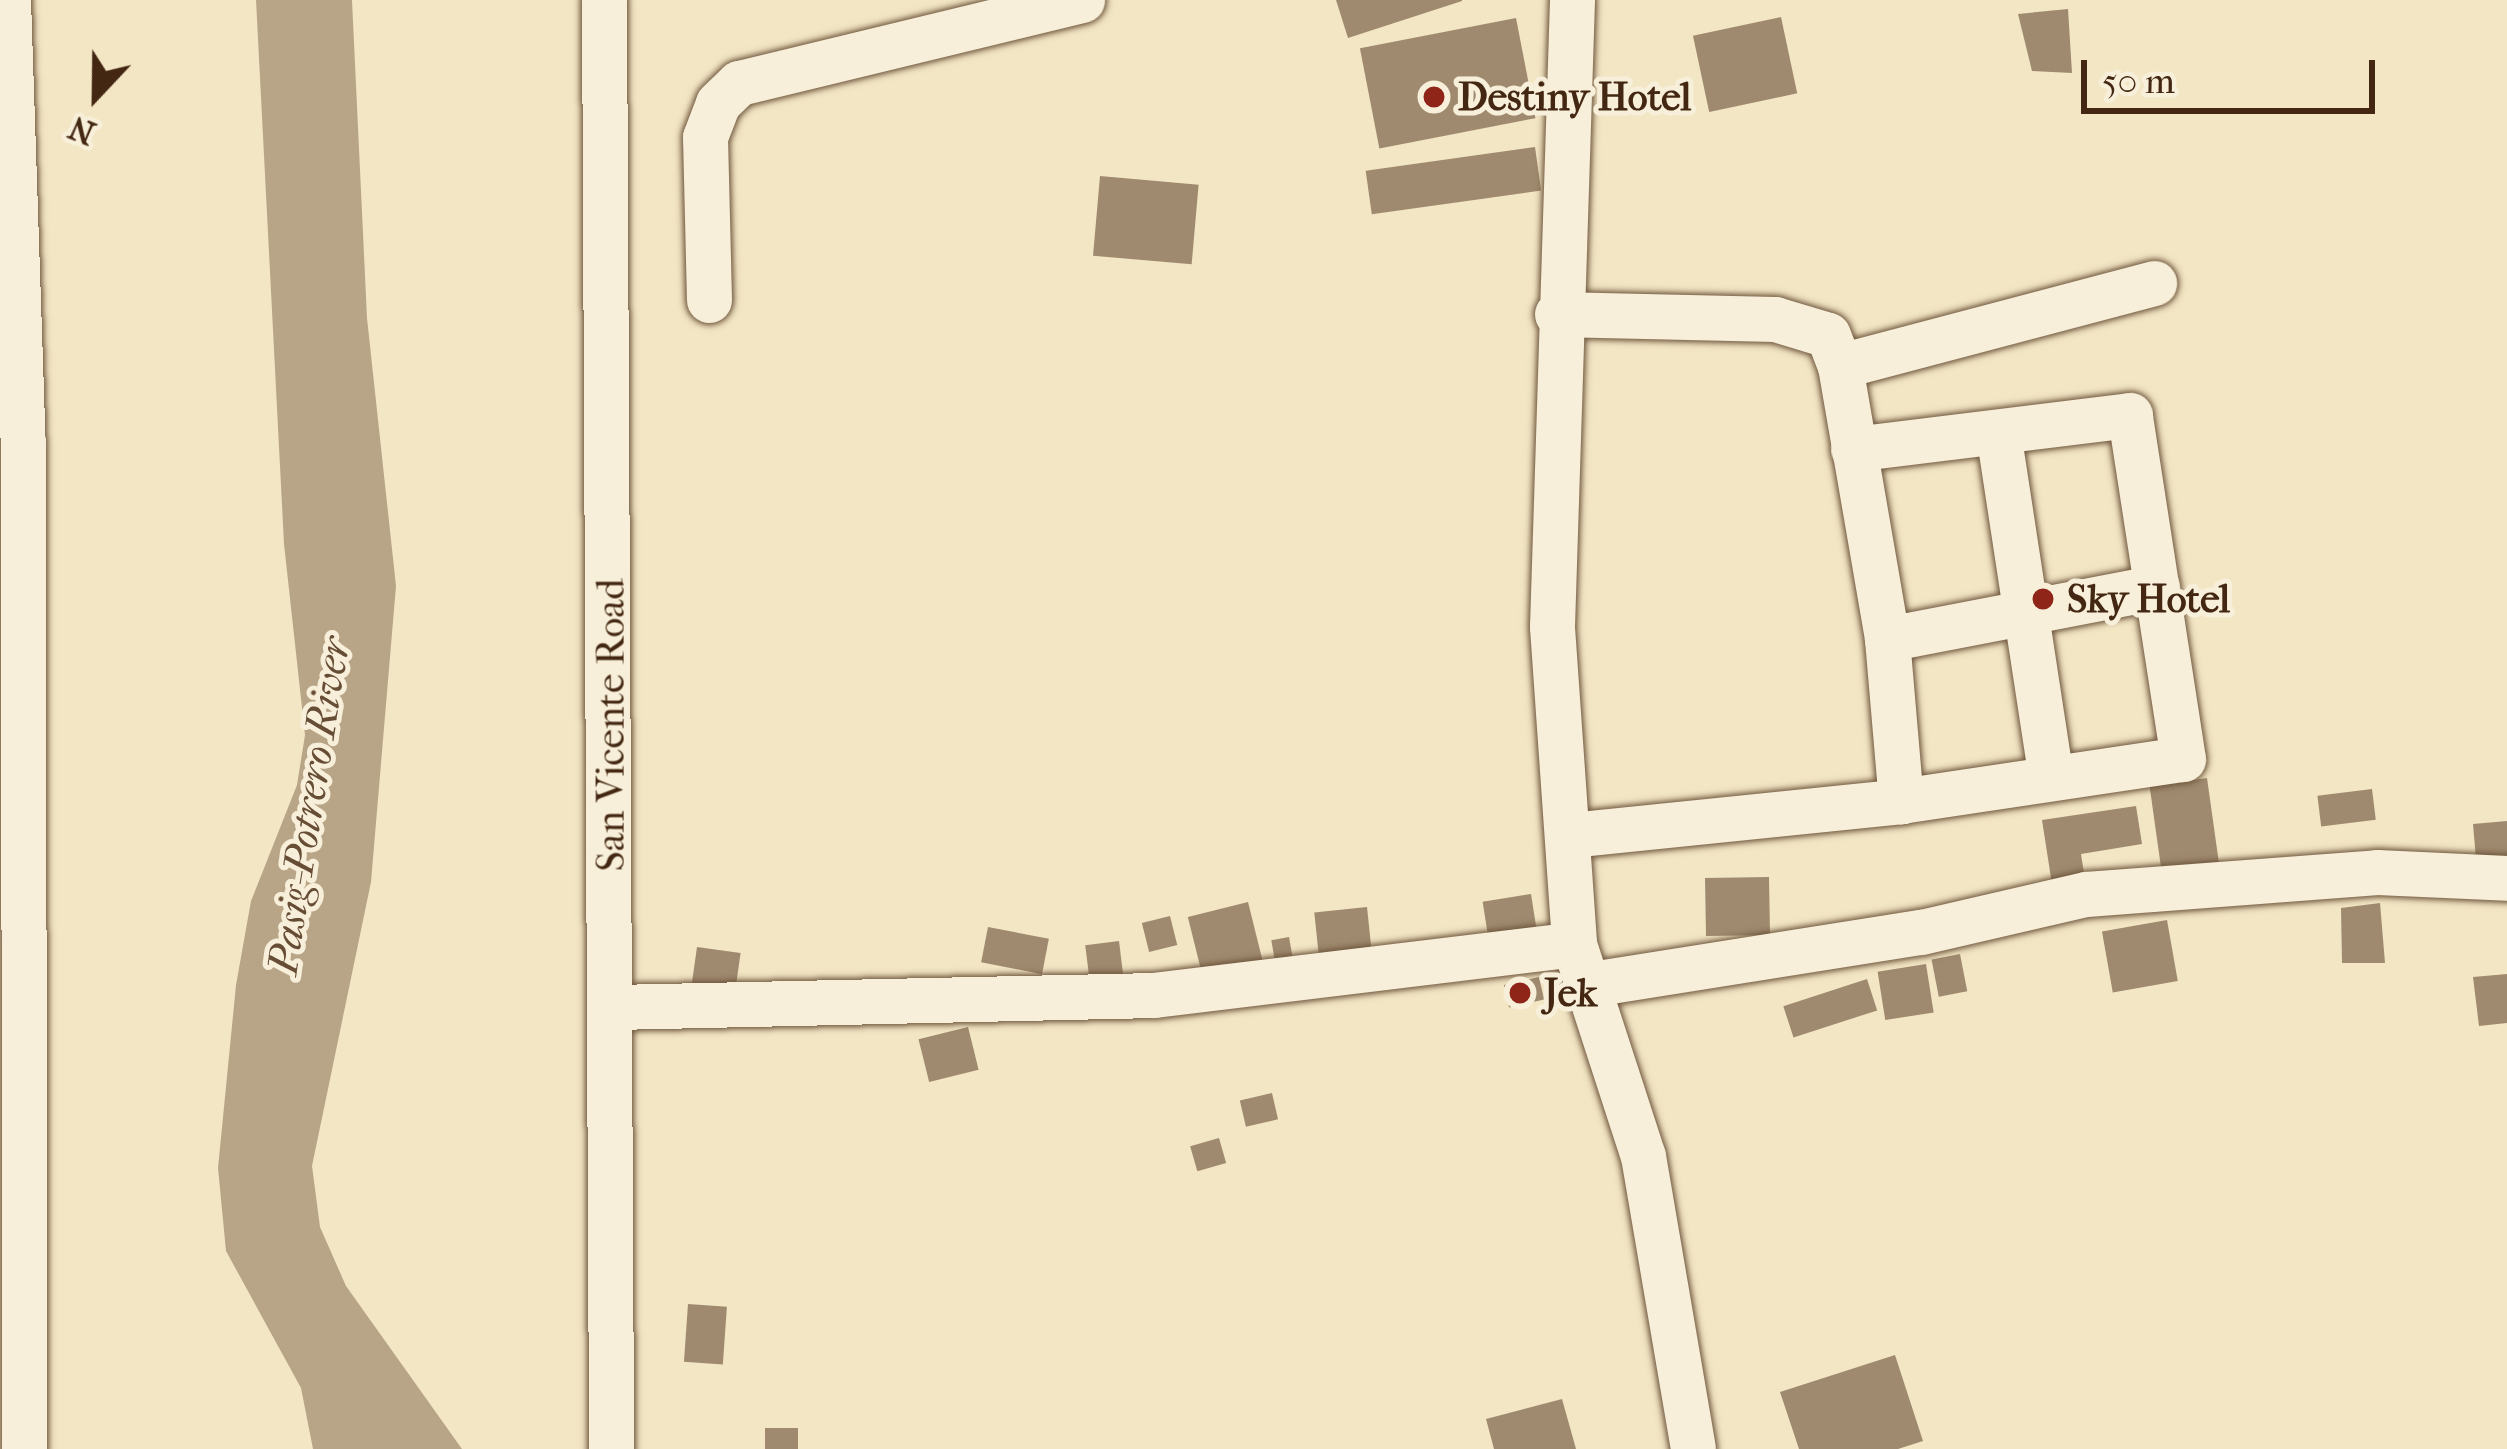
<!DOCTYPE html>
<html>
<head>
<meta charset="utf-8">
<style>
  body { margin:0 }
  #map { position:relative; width:2507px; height:1449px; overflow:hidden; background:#f3e6c4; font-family:"IM FELL French Canon",serif }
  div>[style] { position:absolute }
  .water>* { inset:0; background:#b8a587 }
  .building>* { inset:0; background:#9f8a6f; transform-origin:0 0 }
  .roads { filter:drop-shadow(0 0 3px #70573e) drop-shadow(0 0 3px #70573e) }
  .minor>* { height:45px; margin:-22.5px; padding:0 22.5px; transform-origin:22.5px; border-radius:22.5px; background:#f7efd9 }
  .dots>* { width:33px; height:33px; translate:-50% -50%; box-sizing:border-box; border:6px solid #f7efd9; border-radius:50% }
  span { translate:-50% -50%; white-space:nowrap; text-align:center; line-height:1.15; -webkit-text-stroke:10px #f7efd9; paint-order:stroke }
  .poi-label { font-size:39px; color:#442712; font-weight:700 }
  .left { translate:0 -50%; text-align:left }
  .street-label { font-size:39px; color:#442712 }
  .water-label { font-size:42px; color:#674d35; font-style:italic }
  .north { position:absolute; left:36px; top:36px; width:120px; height:120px; -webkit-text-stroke:9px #f7efd9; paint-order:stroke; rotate:202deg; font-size:33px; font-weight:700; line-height:48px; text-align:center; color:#442712 }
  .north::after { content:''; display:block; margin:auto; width:42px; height:54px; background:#442712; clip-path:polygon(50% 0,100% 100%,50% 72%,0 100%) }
  .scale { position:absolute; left:2081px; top:60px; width:294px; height:54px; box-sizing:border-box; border:6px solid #442712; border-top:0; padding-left:15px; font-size:36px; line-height:42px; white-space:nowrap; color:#442712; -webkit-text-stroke:9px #f7efd9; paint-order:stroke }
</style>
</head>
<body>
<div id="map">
  <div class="water">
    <div style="clip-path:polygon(256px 0,352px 0,367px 318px,396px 586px,371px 882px,312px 1166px,320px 1227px,346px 1286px,462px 1449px,313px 1449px,301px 1388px,226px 1251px,218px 1168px,236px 985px,251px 901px,297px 785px,305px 735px,284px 544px)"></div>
  </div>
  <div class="building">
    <div style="clip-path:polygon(1336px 0,1462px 0,1462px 1px,1348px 38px)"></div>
    <div style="clip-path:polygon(2068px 9px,2072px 73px,2032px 71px,2018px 14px)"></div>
    <div style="left:1781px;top:17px;width:78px;height:90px;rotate:78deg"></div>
    <div style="left:1516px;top:18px;width:102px;height:159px;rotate:79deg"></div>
    <div style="left:1535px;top:147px;width:44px;height:171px;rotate:82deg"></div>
    <div style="left:1100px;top:176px;width:99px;height:80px;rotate:5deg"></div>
    <div style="left:2207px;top:778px;width:102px;height:58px;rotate:82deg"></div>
    <div style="left:2372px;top:789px;width:31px;height:55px;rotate:83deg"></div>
    <div style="clip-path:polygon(2136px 806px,2142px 844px,2081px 854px,2086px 886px,2053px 891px,2042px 820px)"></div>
    <div style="clip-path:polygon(2507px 821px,2507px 870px,2477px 871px,2473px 824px)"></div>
    <div style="left:1769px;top:877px;width:58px;height:64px;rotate:89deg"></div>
    <div style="left:1531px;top:894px;width:44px;height:49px;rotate:81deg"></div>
    <div style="left:1248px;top:902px;width:70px;height:62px;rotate:76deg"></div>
    <div style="clip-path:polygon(2380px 903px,2385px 963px,2342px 963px,2341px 908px)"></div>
    <div style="left:1367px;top:907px;width:49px;height:53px;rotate:84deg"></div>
    <div style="left:1170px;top:916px;width:30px;height:29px;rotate:76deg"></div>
    <div style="left:2167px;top:920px;width:62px;height:66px;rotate:80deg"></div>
    <div style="left:988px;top:927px;width:62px;height:36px;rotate:11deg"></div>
    <div style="left:1289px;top:937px;width:34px;height:18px;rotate:80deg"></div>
    <div style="left:1119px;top:941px;width:46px;height:34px;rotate:83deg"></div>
    <div style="left:697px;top:947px;width:44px;height:40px;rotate:8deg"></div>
    <div style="left:1960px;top:954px;width:38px;height:29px;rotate:79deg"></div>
    <div style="left:1926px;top:964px;width:49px;height:49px;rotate:81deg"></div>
    <div style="clip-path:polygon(2507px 974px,2507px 1023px,2479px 1026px,2473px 977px)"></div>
    <div style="left:1539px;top:977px;width:23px;height:36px;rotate:77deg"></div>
    <div style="left:1867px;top:979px;width:33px;height:88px;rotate:72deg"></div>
    <div style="left:968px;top:1027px;width:44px;height:51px;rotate:76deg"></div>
    <div style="left:1272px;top:1093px;width:27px;height:33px;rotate:77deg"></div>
    <div style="left:1219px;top:1138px;width:26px;height:30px;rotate:74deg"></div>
    <div style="left:688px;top:1304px;width:39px;height:58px;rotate:4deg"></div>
    <div style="clip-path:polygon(1895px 1355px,1923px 1441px,1898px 1449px,1799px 1449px,1780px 1392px)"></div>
    <div style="clip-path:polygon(1562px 1399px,1576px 1449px,1494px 1449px,1486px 1419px)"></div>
    <div style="left:765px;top:1428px;width:33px;height:21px"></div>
  </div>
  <div class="roads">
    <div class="minor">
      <div style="left:8px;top:0;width:441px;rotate:88.1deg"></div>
      <div style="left:23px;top:441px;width:1008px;rotate:89.94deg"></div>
      <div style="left:604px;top:0;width:1449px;rotate:89.72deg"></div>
      <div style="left:1572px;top:0;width:627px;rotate:91.83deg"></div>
      <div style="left:1552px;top:627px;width:318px;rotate:86deg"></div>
      <div style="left:1574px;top:944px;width:223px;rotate:72deg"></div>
      <div style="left:1643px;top:1156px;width:297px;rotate:80.3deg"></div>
      <div style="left:709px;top:300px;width:163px;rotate:-91.4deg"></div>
      <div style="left:705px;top:137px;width:36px;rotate:-69deg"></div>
      <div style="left:718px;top:103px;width:29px;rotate:-44deg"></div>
      <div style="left:739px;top:83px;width:353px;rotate:-13.6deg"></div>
      <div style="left:1557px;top:314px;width:218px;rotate:1.3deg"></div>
      <div style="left:1775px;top:319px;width:55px;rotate:16.8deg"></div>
      <div style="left:1828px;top:335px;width:33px;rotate:69deg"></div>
      <div style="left:1840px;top:366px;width:277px;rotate:80.2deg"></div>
      <div style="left:1887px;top:639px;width:163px;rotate:85.1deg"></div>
      <div style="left:1840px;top:366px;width:325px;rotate:-14.8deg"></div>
      <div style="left:1998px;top:432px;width:349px;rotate:81.3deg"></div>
      <div style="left:1887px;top:639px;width:275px;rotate:-10.9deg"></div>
      <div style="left:1569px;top:835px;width:334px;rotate:-5.8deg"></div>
      <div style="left:1901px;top:801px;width:285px;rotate:-8.5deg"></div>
      <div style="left:2183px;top:759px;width:348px;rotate:-98.8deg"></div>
      <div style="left:2130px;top:415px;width:279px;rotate:173deg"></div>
      <div style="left:1585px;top:985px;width:340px;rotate:-9deg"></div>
      <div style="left:1921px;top:932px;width:169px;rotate:-13deg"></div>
      <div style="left:2086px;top:894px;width:292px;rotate:-4.3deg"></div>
      <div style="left:2377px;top:872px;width:130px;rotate:2.6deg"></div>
      <div style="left:614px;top:1007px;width:540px;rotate:-1.27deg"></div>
      <div style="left:1154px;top:995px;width:423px;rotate:-6.9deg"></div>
    </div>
  </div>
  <div class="dots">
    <div style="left:1434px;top:97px;background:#8f2418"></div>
    <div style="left:2043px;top:599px;background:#8f2418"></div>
    <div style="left:1520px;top:993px;background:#8f2418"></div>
  </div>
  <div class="poi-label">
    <span class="left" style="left:1458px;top:97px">Destiny Hotel</span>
    <span class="left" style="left:2067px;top:599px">Sky Hotel</span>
    <span class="left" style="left:1544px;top:993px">Jek</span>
  </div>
  <div class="street-label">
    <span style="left:611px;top:725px;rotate:-90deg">San Vicente Road</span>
  </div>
  <div class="water-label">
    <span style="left:310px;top:806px;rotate:-81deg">Pasig-Potrero River</span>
  </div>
  <div class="north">N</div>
  <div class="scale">50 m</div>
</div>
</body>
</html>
